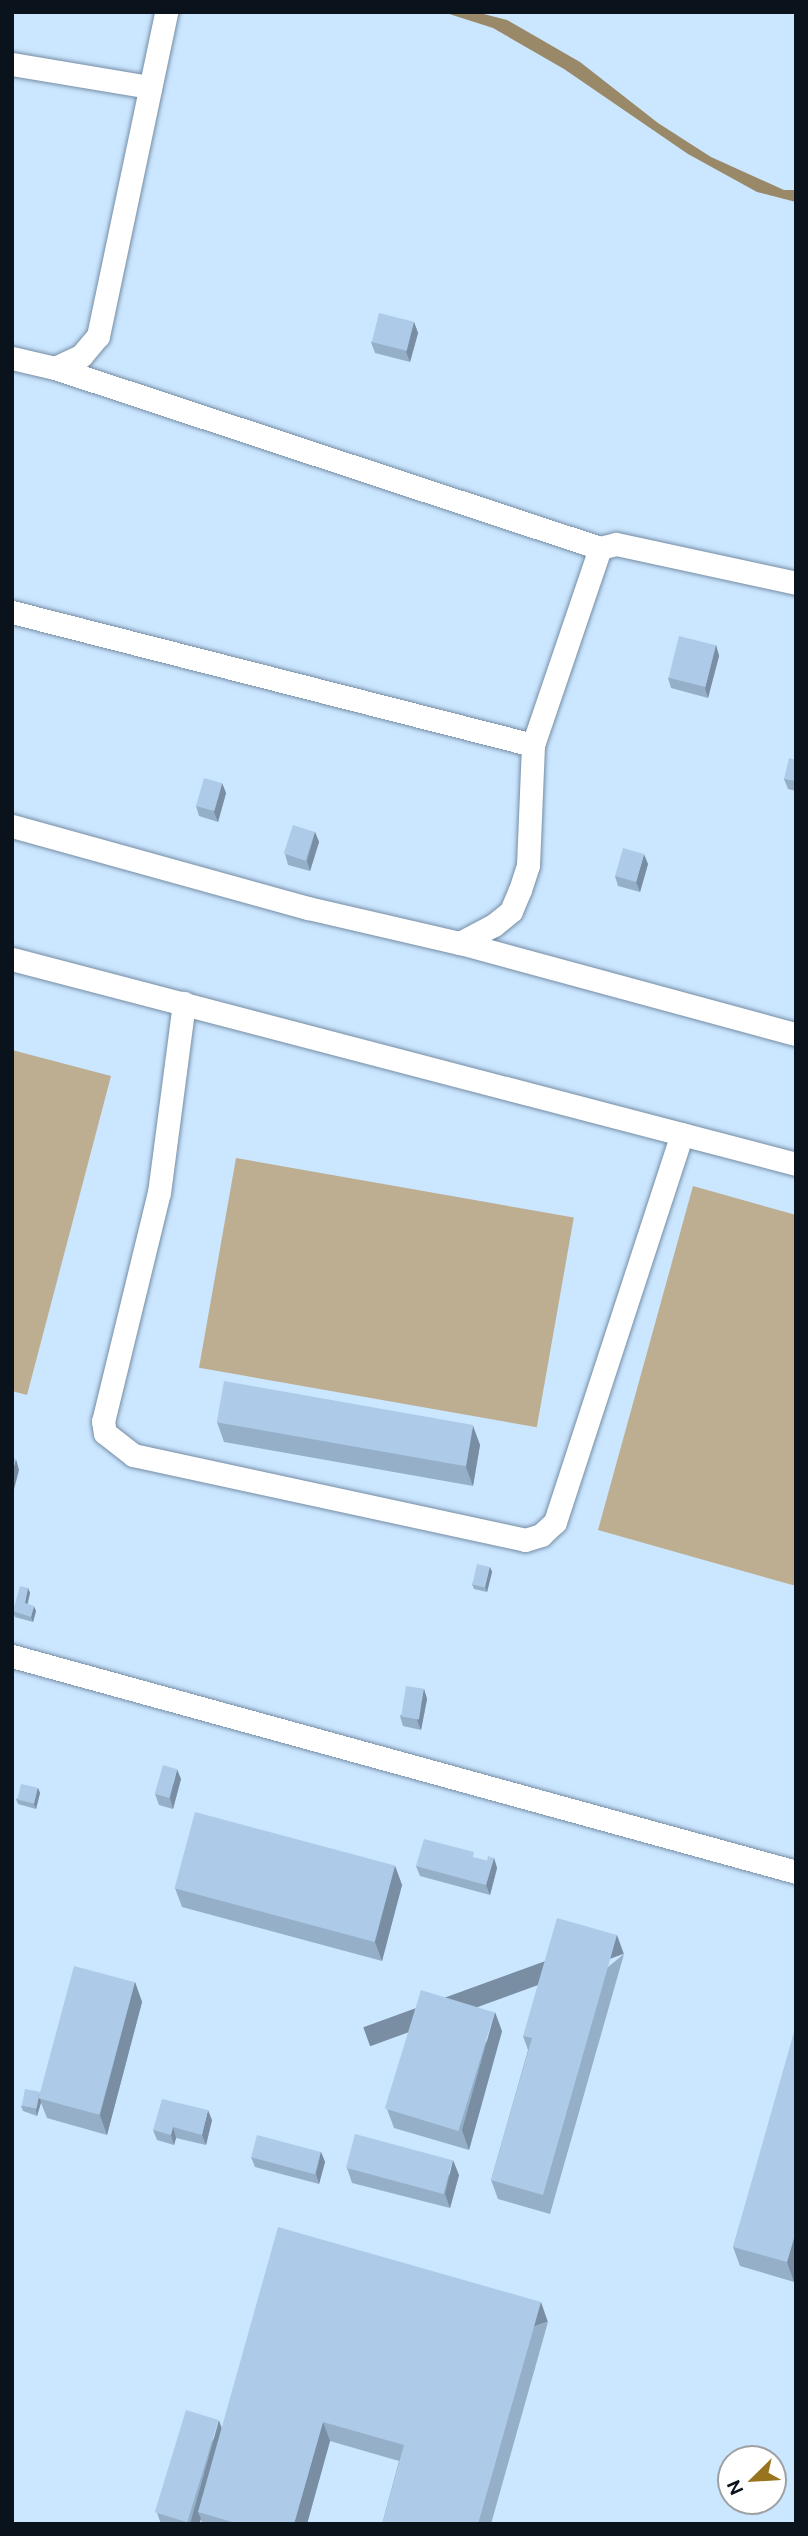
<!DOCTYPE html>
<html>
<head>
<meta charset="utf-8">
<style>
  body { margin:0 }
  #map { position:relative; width:808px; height:2536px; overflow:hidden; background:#cbe6ff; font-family:Ubuntu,sans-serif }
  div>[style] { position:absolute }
  .green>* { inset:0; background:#bdae92; transform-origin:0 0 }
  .water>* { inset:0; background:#9a8968 }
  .roads { filter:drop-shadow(0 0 2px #758da4) drop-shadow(0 0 2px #758da4) }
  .street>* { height:23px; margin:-11.5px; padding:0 11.5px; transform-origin:11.5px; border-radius:11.5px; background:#fff }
  .wall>* { inset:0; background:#95afc8 }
  .shaded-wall>* { inset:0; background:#798ea2; transform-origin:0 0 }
  .building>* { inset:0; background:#adcbe8; transform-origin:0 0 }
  span { translate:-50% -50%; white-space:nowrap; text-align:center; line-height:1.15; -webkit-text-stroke:6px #fff; paint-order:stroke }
  .frame { position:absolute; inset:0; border:14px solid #0a131c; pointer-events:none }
  .north { position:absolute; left:717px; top:2445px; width:70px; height:70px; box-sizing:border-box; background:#fff; border:2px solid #9da1a4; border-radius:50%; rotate:246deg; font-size:19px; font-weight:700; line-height:28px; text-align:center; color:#0a131c }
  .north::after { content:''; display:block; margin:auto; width:24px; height:32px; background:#98741e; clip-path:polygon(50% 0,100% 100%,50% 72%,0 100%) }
</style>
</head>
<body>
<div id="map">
  <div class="green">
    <div style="clip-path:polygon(12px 1050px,111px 1076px,27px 1395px,12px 1391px)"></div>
    <div style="left:236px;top:1158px;width:343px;height:213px;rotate:10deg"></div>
    <div style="clip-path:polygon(693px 1186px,796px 1215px,796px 1586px,598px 1530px)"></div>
  </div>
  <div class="water">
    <div style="clip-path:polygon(443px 12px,476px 12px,507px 20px,580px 62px,658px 123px,711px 157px,784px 190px,796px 190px,796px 202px,757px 192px,688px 154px,564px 69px,493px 28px)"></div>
  </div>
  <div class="roads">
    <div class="street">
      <div style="left:12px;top:64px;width:140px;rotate:9.5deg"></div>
      <div style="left:12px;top:358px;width:44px;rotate:13.1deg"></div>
      <div style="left:55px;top:368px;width:29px;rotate:-25deg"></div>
      <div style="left:81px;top:356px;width:26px;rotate:-50deg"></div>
      <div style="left:98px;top:336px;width:331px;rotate:-78.1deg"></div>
      <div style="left:55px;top:368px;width:574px;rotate:18.28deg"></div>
      <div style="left:12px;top:612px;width:538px;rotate:14.32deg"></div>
      <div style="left:12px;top:826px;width:307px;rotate:15.5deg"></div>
      <div style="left:308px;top:908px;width:156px;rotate:13deg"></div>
      <div style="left:460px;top:943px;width:348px;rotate:15.2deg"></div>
      <div style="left:460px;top:943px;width:38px;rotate:-28deg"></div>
      <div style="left:494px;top:925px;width:22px;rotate:-39deg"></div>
      <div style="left:511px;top:911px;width:23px;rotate:-67deg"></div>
      <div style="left:520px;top:890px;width:26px;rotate:-72deg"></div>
      <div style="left:528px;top:865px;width:120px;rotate:-87.6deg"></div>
      <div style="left:533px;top:745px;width:208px;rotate:-71.2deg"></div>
      <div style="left:600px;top:548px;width:16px;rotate:-14deg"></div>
      <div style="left:616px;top:544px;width:184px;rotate:12.2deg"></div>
      <div style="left:12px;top:959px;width:810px;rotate:14.65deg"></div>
      <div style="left:184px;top:1003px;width:191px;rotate:97.5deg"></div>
      <div style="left:159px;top:1192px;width:236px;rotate:103.7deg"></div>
      <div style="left:103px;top:1421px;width:12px;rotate:81deg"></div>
      <div style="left:105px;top:1433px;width:36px;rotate:38deg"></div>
      <div style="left:133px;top:1455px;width:401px;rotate:12.2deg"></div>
      <div style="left:525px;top:1540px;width:17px;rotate:-17deg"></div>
      <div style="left:541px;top:1535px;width:19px;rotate:-43deg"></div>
      <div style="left:555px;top:1522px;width:408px;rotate:-71.9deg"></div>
      <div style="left:12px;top:1656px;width:813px;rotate:15.4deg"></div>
    </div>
  </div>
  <div class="wall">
    <div style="clip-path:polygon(414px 322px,418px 333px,410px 362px,375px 353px,371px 342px)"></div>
    <div style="clip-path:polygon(716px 645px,719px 656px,708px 698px,671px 688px,668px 678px)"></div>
    <div style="clip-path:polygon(796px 760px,796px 791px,788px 789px,784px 779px)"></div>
    <div style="clip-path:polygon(222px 783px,226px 793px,218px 822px,199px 816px,196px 806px)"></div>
    <div style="clip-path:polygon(315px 832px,319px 842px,310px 871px,288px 865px,285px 854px)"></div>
    <div style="clip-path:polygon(648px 864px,640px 892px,618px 886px,615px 876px)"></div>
    <div style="clip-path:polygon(217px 1422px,473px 1426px,480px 1445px,473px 1486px,224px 1442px)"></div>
    <div style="clip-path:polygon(490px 1567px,492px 1572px,487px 1592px,474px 1589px,472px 1584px)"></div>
    <div style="clip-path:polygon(28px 1588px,30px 1593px,28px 1604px,36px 1611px,33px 1622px,15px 1617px,13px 1611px)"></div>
    <div style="clip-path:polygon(424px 1689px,427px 1699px,421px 1730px,403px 1726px,400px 1716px)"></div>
    <div style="clip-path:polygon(181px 1779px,173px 1809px,159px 1805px,155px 1794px)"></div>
    <div style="clip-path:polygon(38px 1788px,40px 1793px,36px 1809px,18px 1804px,16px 1799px)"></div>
    <div style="clip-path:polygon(476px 1858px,487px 1861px,494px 1858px,497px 1868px,490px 1895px,420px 1876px,416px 1866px)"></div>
    <div style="clip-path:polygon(395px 1866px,402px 1885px,382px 1961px,182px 1907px,175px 1888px)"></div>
    <div style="clip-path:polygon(624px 1954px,550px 2214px,498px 2199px,491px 2180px,528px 2050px,523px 2036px)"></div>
    <div style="clip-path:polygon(135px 1982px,142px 2002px,107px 2135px,47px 2118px,41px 2103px,37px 2116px,23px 2111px,21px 2106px,41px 2094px)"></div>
    <div style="clip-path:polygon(502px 2031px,469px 2150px,394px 2128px,387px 2109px)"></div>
    <div style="clip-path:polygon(796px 2033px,794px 2282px,740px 2266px,733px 2247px)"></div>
    <div style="clip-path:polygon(212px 2120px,206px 2145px,176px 2138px,174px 2145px,157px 2140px,153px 2130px)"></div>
    <div style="clip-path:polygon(321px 2152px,325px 2162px,319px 2184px,255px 2167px,251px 2157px)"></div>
    <div style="clip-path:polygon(347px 2168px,459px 2175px,450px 2208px,352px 2183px)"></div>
    <div style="clip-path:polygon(548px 2322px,491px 2524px,382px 2524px,399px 2461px,330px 2441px,307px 2524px,202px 2524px,201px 2519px,199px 2524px,161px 2524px,157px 2513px,222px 2428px)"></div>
  </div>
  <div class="shaded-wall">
    <div style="clip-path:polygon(414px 322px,418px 333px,410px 362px,406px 352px)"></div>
    <div style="clip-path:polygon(716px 645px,719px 656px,708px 698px,705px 688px)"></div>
    <div style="clip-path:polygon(222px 783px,226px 793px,218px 822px,214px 812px)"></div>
    <div style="clip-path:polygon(315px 832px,319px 842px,310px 871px,307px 861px)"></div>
    <div style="clip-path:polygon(644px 854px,648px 864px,640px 892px,636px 882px)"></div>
    <div style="clip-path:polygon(473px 1426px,480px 1445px,473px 1486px,466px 1467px)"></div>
    <div style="clip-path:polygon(16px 1459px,19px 1470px,12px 1497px,12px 1473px)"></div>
    <div style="clip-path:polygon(490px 1567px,492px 1572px,487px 1592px,485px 1587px)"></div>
    <div style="clip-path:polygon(28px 1588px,30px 1593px,26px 1608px,25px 1603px)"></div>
    <div style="clip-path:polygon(34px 1606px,36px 1611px,33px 1622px,31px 1617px)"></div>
    <div style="clip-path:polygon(424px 1689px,427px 1699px,421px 1730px,417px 1720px)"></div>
    <div style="clip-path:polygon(177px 1769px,181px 1779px,173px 1809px,170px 1798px)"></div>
    <div style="clip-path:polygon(38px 1788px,40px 1793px,36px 1809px,34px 1804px)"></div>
    <div style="clip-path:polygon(494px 1858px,497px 1868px,490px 1895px,486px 1885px)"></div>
    <div style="clip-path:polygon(395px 1866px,402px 1885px,382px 1961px,375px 1942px)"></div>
    <div style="left:617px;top:1935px;width:20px;height:270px;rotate:70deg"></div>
    <div style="clip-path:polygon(135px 1982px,142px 2002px,107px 2135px,100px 2115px)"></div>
    <div style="clip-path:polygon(495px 2012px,502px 2031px,469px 2150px,462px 2130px)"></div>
    <div style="clip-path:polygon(40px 2092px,40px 2099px,41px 2102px,37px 2116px,36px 2110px)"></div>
    <div style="clip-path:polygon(208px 2110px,212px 2120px,206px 2145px,202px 2135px)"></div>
    <div style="clip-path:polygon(173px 2127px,176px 2138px,174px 2145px,171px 2135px)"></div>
    <div style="clip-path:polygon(321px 2152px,325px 2162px,319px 2184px,316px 2174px)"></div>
    <div style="clip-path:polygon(453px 2160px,459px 2175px,450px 2208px,445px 2194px)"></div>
    <div style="clip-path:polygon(796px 2231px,796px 2275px,794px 2282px,787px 2262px)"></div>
    <div style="left:541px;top:2302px;width:21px;height:231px;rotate:71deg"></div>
    <div style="clip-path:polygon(219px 2420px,224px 2435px,198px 2512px,201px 2519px,199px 2524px,190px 2524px)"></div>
    <div style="clip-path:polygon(323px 2422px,330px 2441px,307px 2524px,294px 2524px)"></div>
  </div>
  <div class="building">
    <div style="left:379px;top:313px;width:36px;height:30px;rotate:14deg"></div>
    <div style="left:679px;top:636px;width:38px;height:43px;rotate:14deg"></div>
    <div style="clip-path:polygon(789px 758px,796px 760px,796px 781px,784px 779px)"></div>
    <div style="left:204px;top:778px;width:19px;height:29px;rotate:16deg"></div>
    <div style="left:293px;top:825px;width:23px;height:30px;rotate:18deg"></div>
    <div style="left:623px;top:848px;width:22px;height:29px;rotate:16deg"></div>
    <div style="left:224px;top:1381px;width:253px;height:42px;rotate:10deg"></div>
    <div style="clip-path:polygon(12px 1458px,16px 1459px,12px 1473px)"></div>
    <div style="left:477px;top:1564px;width:13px;height:21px;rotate:13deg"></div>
    <div style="clip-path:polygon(20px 1586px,28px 1588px,25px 1603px,34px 1606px,31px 1617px,13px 1611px)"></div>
    <div style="left:406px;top:1686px;width:18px;height:31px;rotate:9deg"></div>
    <div style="left:163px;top:1765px;width:15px;height:30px;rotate:16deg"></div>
    <div style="left:21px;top:1784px;width:17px;height:16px;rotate:13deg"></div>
    <div style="left:195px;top:1812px;width:207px;height:79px;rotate:15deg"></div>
    <div style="clip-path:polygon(424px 1839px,474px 1852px,473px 1857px,487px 1861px,488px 1856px,494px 1858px,486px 1885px,416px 1866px)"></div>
    <div style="clip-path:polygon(557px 1918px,617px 1935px,543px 2195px,491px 2180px,532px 2038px,523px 2036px)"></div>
    <div style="left:74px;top:1966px;width:63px;height:137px;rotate:15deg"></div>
    <div style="left:421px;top:1990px;width:77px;height:124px;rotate:17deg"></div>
    <div style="clip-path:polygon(794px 2032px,796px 2033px,796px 2231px,787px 2262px,733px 2247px)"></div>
    <div style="left:25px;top:2089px;width:15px;height:17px;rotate:11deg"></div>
    <div style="clip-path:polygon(162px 2099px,208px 2110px,202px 2135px,173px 2127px,171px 2135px,153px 2130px)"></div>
    <div style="left:355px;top:2134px;width:101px;height:35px;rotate:15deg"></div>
    <div style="left:257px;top:2135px;width:66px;height:23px;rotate:15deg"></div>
    <div style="clip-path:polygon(278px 2227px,541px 2302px,478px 2524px,382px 2524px,404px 2445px,323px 2422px,294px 2524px,239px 2524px,198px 2512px)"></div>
    <div style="left:186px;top:2410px;width:34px;height:107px;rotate:17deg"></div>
  </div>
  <div class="frame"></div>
  <div class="north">N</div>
</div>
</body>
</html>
